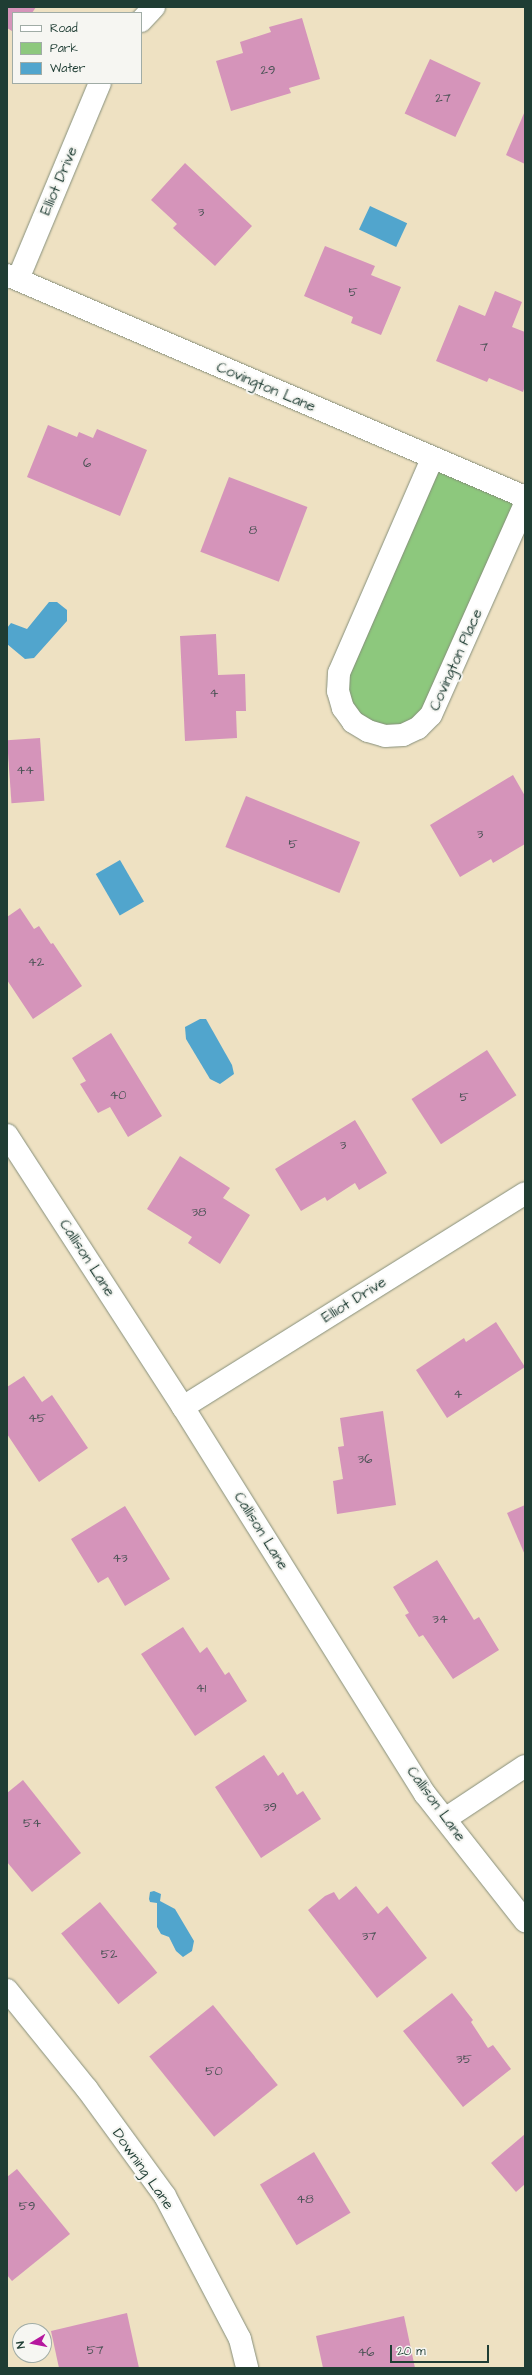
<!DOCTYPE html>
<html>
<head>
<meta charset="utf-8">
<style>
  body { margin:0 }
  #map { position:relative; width:532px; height:2375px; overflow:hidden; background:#eee1c2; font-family:"Architects Daughter",sans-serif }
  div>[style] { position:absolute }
  .green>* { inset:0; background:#8dc87d }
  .water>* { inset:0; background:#51a5cd; transform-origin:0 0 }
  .building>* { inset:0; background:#d594ba; transform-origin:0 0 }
  .roads { filter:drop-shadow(0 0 1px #868f7b) drop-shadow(0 0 1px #868f7b) }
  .minor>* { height:22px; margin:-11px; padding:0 11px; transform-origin:11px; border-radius:11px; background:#fff }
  span { translate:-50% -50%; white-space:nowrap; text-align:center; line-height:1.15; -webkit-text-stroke:4px #f6f6f2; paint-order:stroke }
  .number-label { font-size:13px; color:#4c5356 }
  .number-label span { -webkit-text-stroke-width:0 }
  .street-label { font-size:15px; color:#1f3d34 }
  .frame { position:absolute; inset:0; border:8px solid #1f3d34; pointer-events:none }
  .legend { position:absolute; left:12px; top:12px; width:130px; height:72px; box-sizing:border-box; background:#f6f6f2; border:1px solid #a0aca6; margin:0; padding:5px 7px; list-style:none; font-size:12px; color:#1f3d34 }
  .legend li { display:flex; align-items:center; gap:8px; height:20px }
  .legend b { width:20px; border:1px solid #a0aca6 }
  .north { position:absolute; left:12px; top:2323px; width:40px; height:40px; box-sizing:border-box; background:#f6f6f2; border:1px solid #a0aca6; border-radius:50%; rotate:260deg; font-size:11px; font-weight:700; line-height:16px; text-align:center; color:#1f3d34 }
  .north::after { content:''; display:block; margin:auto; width:14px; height:18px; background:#b5179e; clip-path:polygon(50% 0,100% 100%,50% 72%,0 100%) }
  .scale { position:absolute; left:390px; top:2345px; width:99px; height:18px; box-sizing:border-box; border:2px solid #1f3d34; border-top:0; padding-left:5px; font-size:12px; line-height:14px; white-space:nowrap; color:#1f3d34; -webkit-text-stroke:3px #f6f6f2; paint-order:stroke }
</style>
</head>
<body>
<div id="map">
  <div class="green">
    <div style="clip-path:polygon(432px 459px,525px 497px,439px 700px,403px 735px,353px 722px,339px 673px)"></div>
  </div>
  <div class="water">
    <div style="left:370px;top:206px;width:41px;height:26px;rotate:25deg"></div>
    <div style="clip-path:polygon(49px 602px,57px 602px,67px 610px,67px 621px,34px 658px,25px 659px,7px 644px,7px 628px,11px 623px,27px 629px)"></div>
    <div style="left:120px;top:860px;width:48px;height:28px;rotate:60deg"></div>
    <div style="clip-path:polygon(200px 1019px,206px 1019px,232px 1065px,234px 1074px,220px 1084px,210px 1079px,186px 1039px,185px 1027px)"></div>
    <div style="clip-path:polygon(154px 1891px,161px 1894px,160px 1901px,175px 1909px,194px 1941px,192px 1951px,183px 1957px,176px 1951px,169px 1937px,161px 1934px,157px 1927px,157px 1903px,150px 1902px,149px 1899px,150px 1892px)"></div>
  </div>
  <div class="building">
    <div style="clip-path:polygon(7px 7px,36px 7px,32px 13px,13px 13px,12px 31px,7px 28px)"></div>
    <div style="clip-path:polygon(302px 18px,320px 79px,289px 88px,291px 93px,231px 111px,216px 61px,243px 53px,240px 42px,271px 32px,269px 27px)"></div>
    <div style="left:430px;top:59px;width:56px;height:60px;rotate:25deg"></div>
    <div style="clip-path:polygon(525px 111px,525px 164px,506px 155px)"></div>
    <div style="clip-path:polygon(185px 163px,252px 226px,215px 266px,173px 228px,177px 224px,151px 200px)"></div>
    <div style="clip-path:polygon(325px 246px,375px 266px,371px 275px,401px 287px,381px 335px,351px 323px,353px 317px,304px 296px)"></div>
    <div style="clip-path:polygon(495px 291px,522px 302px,512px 327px,525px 332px,525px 386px,523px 392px,489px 378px,487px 382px,436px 361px,459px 305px,485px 316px)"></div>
    <div style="clip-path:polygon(48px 425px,77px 437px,79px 432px,93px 438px,97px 429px,147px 450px,120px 516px,27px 477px)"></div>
    <div style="left:229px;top:477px;width:84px;height:80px;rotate:21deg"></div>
    <div style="clip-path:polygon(216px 634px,218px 675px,245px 674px,246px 711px,236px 711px,237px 738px,185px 741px,180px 636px)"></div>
    <div style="left:40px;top:738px;width:63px;height:33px;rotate:86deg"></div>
    <div style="clip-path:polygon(513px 775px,525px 796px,525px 844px,493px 863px,491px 859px,460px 877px,430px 825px)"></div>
    <div style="left:246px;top:796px;width:123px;height:55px;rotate:22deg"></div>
    <div style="clip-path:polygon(20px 908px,34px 929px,39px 926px,51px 944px,53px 943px,82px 986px,33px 1019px,7px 980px,7px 917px)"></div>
    <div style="clip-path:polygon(111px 1033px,162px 1116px,128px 1137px,110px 1107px,98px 1113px,80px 1084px,86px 1081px,72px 1058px)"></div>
    <div style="left:487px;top:1050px;width:54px;height:90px;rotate:57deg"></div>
    <div style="clip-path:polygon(355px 1120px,387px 1173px,359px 1190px,355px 1183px,327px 1201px,325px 1197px,301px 1211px,275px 1169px)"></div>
    <div style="clip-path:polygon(180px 1156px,230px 1188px,223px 1198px,250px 1215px,220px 1264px,188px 1243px,192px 1237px,147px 1209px)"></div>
    <div style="clip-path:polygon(496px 1322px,525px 1367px,447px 1418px,416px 1370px,464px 1338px,466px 1342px)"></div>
    <div style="clip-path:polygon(24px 1376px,42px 1402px,52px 1395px,88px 1448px,39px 1482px,7px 1434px,7px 1387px)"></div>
    <div style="clip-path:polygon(383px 1411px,396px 1505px,337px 1514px,333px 1481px,343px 1479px,338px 1447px,344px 1446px,340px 1418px)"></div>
    <div style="clip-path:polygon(525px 1505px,525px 1555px,507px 1513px)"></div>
    <div style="clip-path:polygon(125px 1506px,170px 1579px,125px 1606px,108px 1577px,98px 1583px,71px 1539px)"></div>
    <div style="clip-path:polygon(437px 1560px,474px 1620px,479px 1617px,499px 1650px,453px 1679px,423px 1635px,419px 1637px,405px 1615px,409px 1613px,393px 1587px)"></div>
    <div style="clip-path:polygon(183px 1627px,200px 1653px,207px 1647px,225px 1675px,229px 1672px,247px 1701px,195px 1736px,141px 1654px)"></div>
    <div style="clip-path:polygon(264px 1755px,278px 1776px,283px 1772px,297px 1795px,303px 1791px,321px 1819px,261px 1858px,215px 1787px)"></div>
    <div style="clip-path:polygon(23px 1780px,81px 1853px,32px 1892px,7px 1862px,7px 1793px)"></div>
    <div style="clip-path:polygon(356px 1886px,378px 1914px,387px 1906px,427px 1958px,377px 1998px,308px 1910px,325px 1896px,334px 1892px,339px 1900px)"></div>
    <div style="left:100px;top:1902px;width:91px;height:50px;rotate:51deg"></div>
    <div style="clip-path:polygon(452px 1993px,473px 2020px,471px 2022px,488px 2048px,493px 2045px,511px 2069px,463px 2107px,403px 2031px)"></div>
    <div style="left:213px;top:2005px;width:103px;height:82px;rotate:51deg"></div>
    <div style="clip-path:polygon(525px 2134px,525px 2184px,516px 2192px,491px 2163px)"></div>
    <div style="left:314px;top:2152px;width:71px;height:63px;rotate:59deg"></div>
    <div style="clip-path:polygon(17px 2169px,70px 2234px,12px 2281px,7px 2275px,7px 2177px)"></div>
    <div style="clip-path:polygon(127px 2313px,139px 2368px,59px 2368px,51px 2331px)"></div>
    <div style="clip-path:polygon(404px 2316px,415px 2368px,323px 2368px,316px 2336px)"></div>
  </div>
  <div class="roads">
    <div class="minor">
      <div style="left:141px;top:21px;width:19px;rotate:-47deg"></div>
      <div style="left:7px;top:275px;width:564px;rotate:23.2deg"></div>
      <div style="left:18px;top:279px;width:212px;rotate:-67.3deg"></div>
      <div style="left:432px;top:459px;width:233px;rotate:113.5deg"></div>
      <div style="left:339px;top:673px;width:18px;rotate:93deg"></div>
      <div style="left:338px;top:691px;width:18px;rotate:74deg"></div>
      <div style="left:343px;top:708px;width:17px;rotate:54deg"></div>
      <div style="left:353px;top:722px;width:17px;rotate:31deg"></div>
      <div style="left:368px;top:731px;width:18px;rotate:16deg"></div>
      <div style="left:385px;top:736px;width:18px;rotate:-3deg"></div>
      <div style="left:403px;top:735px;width:17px;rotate:-25deg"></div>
      <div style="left:418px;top:728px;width:18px;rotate:-45deg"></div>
      <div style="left:431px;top:715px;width:231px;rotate:-66deg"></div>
      <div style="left:7px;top:1135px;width:324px;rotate:57.1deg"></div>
      <div style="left:183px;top:1407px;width:456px;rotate:58deg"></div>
      <div style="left:425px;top:1794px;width:162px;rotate:51.8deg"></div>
      <div style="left:183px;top:1407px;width:403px;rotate:-32deg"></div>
      <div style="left:445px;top:1819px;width:96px;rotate:-33.5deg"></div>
      <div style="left:7px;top:1990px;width:127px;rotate:51.1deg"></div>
      <div style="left:87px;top:2089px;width:132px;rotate:53.9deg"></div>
      <div style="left:165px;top:2196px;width:161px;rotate:62.3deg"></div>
      <div style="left:240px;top:2339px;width:30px;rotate:76deg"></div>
    </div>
  </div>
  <div class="number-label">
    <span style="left:268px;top:70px">29</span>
    <span style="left:443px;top:98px">27</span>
    <span style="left:201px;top:212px">3</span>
    <span style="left:353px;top:292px">5</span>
    <span style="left:484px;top:347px">7</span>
    <span style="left:87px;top:463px">6</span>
    <span style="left:253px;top:530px">8</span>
    <span style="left:214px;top:693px">4</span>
    <span style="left:25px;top:770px">44</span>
    <span style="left:480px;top:834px">3</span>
    <span style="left:293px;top:844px">5</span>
    <span style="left:36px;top:962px">42</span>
    <span style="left:118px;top:1095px">40</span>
    <span style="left:464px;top:1097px">5</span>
    <span style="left:343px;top:1145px">3</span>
    <span style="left:199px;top:1212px">38</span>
    <span style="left:458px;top:1394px">4</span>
    <span style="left:37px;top:1418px">45</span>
    <span style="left:365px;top:1459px">36</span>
    <span style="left:120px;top:1558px">43</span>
    <span style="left:440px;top:1619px">34</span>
    <span style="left:201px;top:1688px">41</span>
    <span style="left:270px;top:1807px">39</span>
    <span style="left:32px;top:1823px">54</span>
    <span style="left:369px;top:1936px">37</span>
    <span style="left:109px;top:1954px">52</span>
    <span style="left:464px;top:2059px">35</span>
    <span style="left:214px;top:2071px">50</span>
    <span style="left:305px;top:2199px">48</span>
    <span style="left:27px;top:2206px">59</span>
    <span style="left:95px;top:2350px">57</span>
    <span style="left:366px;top:2352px">46</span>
  </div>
  <div class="street-label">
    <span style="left:59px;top:181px;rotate:-67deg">Elliot Drive</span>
    <span style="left:266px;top:387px;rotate:23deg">Covington Lane</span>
    <span style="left:456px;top:660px;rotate:-66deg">Covington Place</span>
    <span style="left:87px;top:1258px;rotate:57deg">Callison Lane</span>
    <span style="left:354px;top:1300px;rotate:-32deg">Elliot Drive</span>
    <span style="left:261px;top:1531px;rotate:58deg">Callison Lane</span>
    <span style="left:436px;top:1804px;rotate:54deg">Callison Lane</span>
    <span style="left:143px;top:2169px;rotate:55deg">Downing Lane</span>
  </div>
  <div class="frame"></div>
  <ul class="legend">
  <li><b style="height:5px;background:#fff"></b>Road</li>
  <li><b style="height:11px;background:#8dc87d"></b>Park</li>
  <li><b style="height:11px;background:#51a5cd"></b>Water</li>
  </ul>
  <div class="north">N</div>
  <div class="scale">20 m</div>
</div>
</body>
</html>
